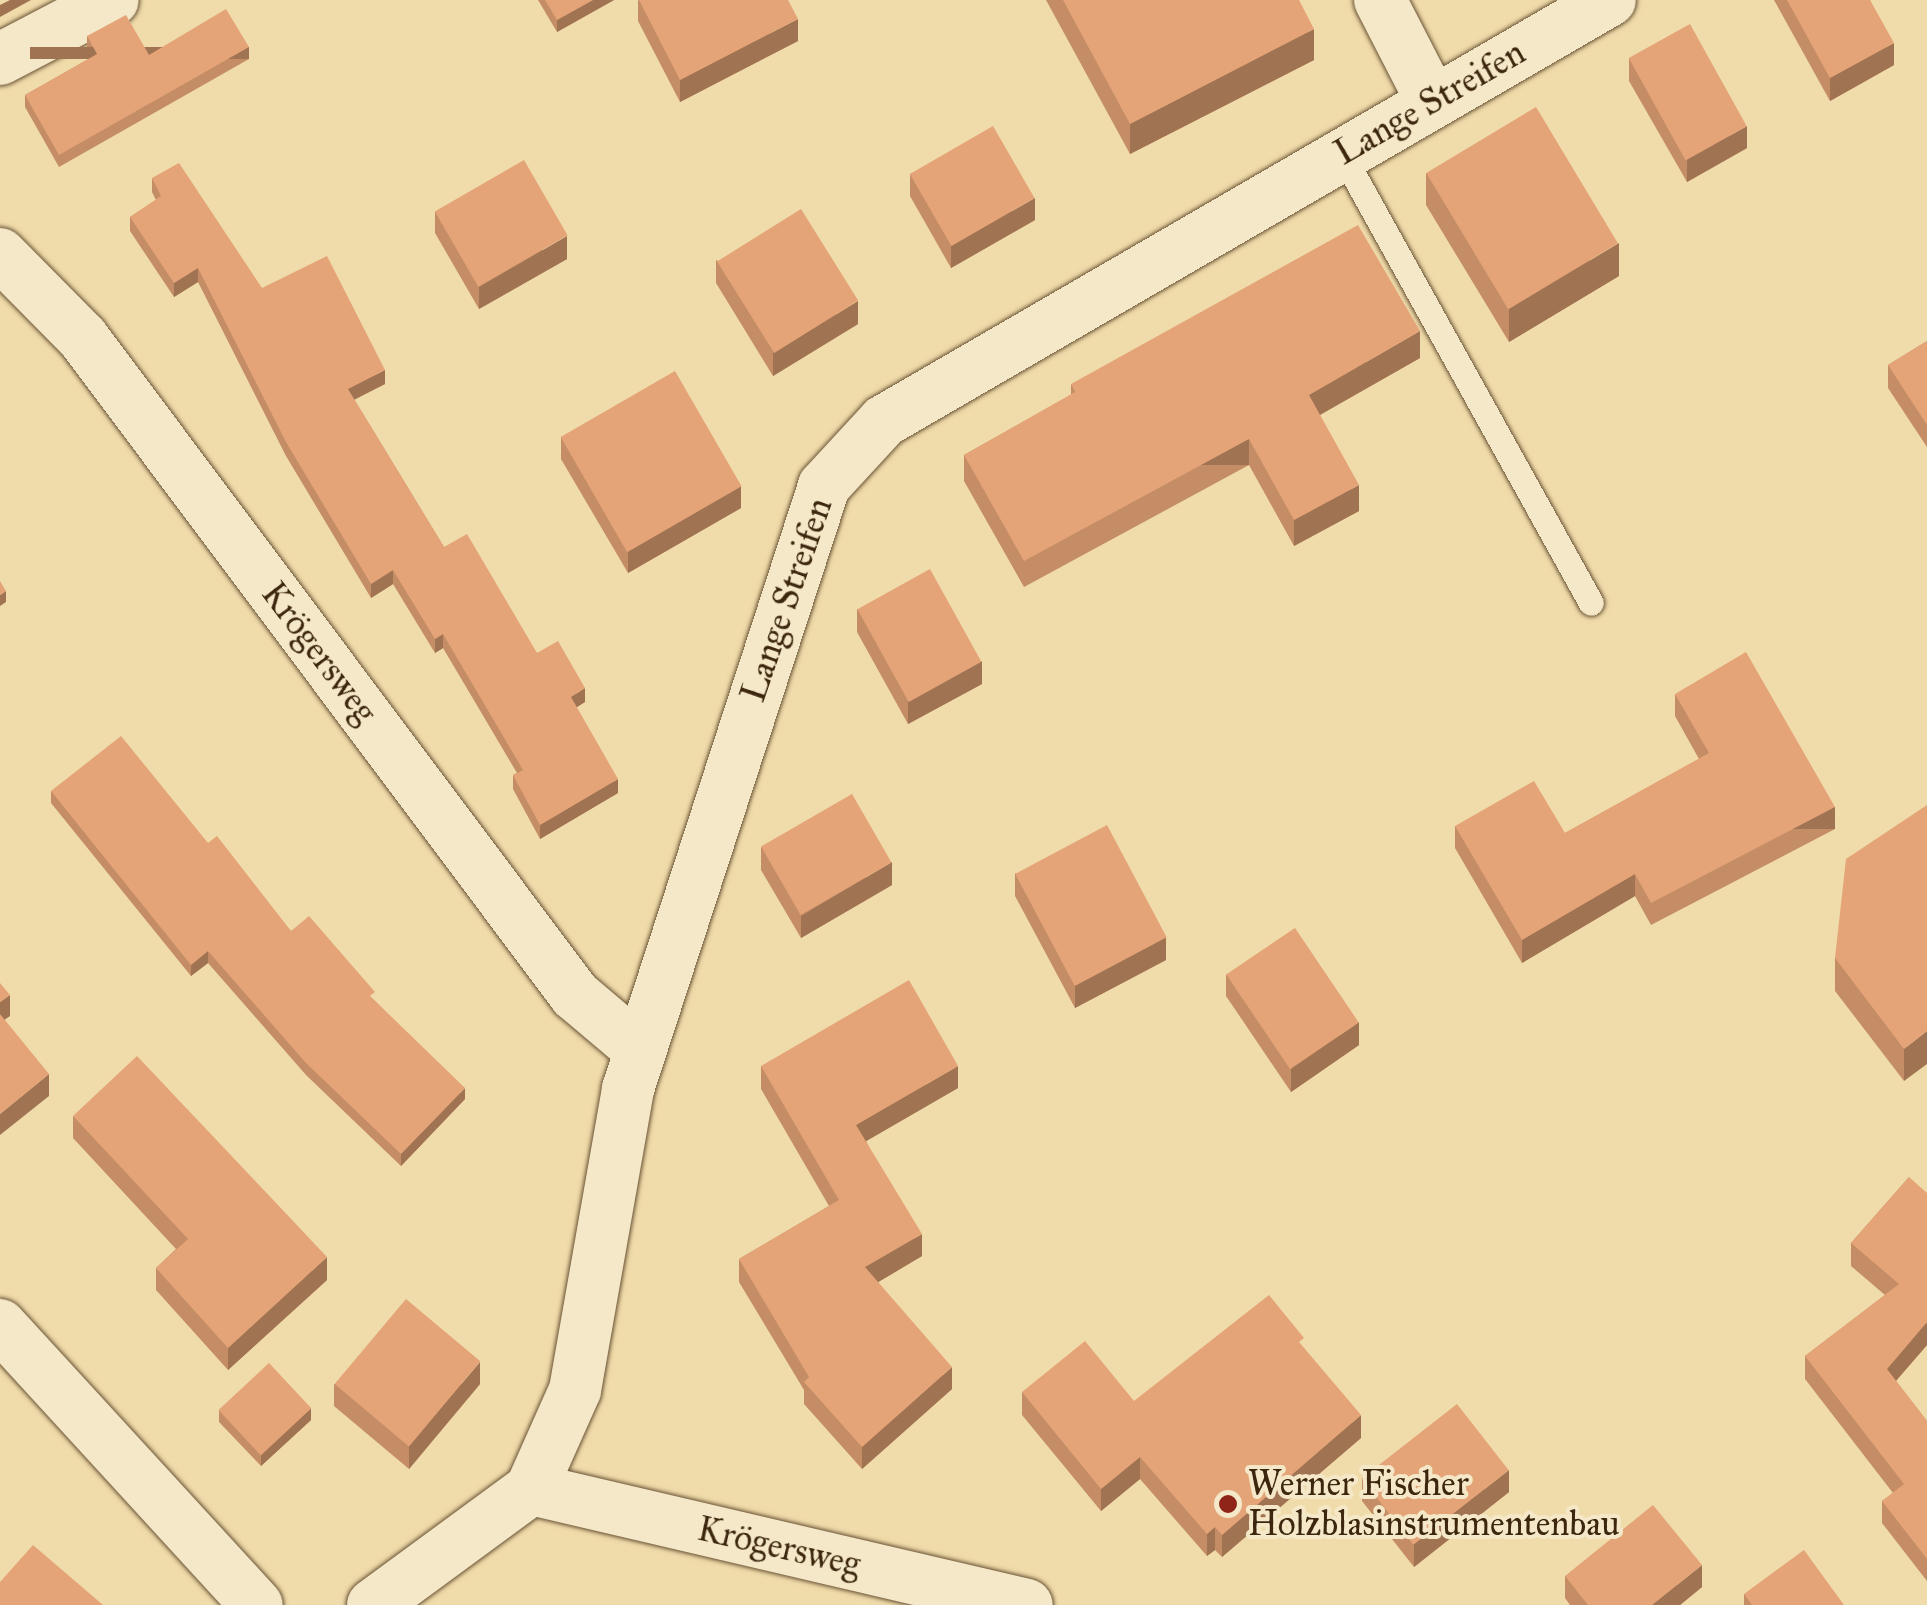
<!DOCTYPE html>
<html>
<head>
<meta charset="utf-8">
<style>
  body { margin:0 }
  #map { position:relative; width:1927px; height:1605px; overflow:hidden; background:#f0dbaa; font-family:"IM FELL Great Primer",serif }
  div>[style] { position:absolute }
  .roads { filter:drop-shadow(0 0 2px #695335) drop-shadow(0 0 2px #695335) }
  .lane>* { height:25px; margin:-12.5px; padding:0 12.5px; transform-origin:12.5px; border-radius:12.5px; background:#f5e8c8 }
  .street>* { height:52px; margin:-26px; padding:0 26px; transform-origin:26px; border-radius:26px; background:#f5e8c8 }
  .wall>* { inset:0; background:#c48d66 }
  .shaded-wall>* { inset:0; background:#a07353; transform-origin:0 0 }
  .building>* { inset:0; background:#e4a477; transform-origin:0 0 }
  .dots>* { width:28px; height:28px; translate:-50% -50%; box-sizing:border-box; border:5px solid #f5e8c8; border-radius:50% }
  span { translate:-50% -50%; white-space:nowrap; text-align:center; line-height:1.15; -webkit-text-stroke:8px #f5e8c8; paint-order:stroke }
  .street-label { font-size:35px; color:#3c260e }
  .poi-label { font-size:35px; color:#3c260e }
  .left { translate:0 -50%; text-align:left }
</style>
</head>
<body>
<div id="map">
  <div class="roads">
    <div class="lane">
      <div style="left:1342px;top:154px;width:513px;rotate:60.99deg"></div>
    </div>
    <div class="street">
      <div style="left:1380px;top:0;width:114px;rotate:62.8deg"></div>
      <div style="left:0;top:59px;width:127px;rotate:-27.6deg"></div>
      <div style="left:0;top:254px;width:118px;rotate:45.3deg"></div>
      <div style="left:83px;top:338px;width:821px;rotate:53.17deg"></div>
      <div style="left:575px;top:995px;width:84px;rotate:40.2deg"></div>
      <div style="left:0;top:1325px;width:380px;rotate:47.5deg"></div>
      <div style="left:531px;top:1489px;width:509px;rotate:13.16deg"></div>
      <div style="left:373px;top:1605px;width:196px;rotate:-36.3deg"></div>
      <div style="left:531px;top:1489px;width:108px;rotate:-66deg"></div>
      <div style="left:575px;top:1390px;width:306px;rotate:-80deg"></div>
      <div style="left:628px;top:1089px;width:634px;rotate:-71.99deg"></div>
      <div style="left:824px;top:486px;width:88px;rotate:-47.3deg"></div>
      <div style="left:884px;top:421px;width:839px;rotate:-30.11deg"></div>
    </div>
  </div>
  <div class="wall">
    <div style="clip-path:polygon(538px 0,614px 0,557px 32px)"></div>
    <div style="clip-path:polygon(638px 0,798px 41px,680px 102px,638px 21px)"></div>
    <div style="clip-path:polygon(1046px 0,1299px 0,1314px 60px,1130px 154px)"></div>
    <div style="clip-path:polygon(1774px 0,1870px 0,1894px 65px,1830px 101px)"></div>
    <div style="clip-path:polygon(87px 36px,149px 55px,249px 59px,59px 167px,25px 107px,25px 95px,92px 57px,87px 48px)"></div>
    <div style="clip-path:polygon(1629px 58px,1747px 148px,1687px 182px,1629px 81px)"></div>
    <div style="clip-path:polygon(1426px 173px,1619px 276px,1509px 342px,1426px 205px)"></div>
    <div style="clip-path:polygon(910px 174px,1035px 220px,951px 268px,910px 196px)"></div>
    <div style="clip-path:polygon(152px 178px,262px 288px,385px 384px,354px 399px,444px 547px,537px 653px,585px 702px,576px 707px,618px 793px,540px 839px,513px 789px,513px 775px,517px 773px,443px 648px,435px 653px,393px 584px,371px 598px,286px 456px,198px 282px,174px 297px,130px 231px,130px 217px,156px 200px,152px 192px)"></div>
    <div style="clip-path:polygon(435px 211px,567px 259px,479px 309px,435px 233px)"></div>
    <div style="clip-path:polygon(716px 260px,858px 324px,773px 376px,716px 283px)"></div>
    <div style="clip-path:polygon(1927px 341px,1927px 447px,1888px 388px,1888px 365px)"></div>
    <div style="clip-path:polygon(1420px 358px,1320px 415px,1359px 511px,1294px 546px,1249px 465px,1024px 587px,964px 481px,964px 455px,1071px 395px,1071px 384px)"></div>
    <div style="clip-path:polygon(561px 437px,741px 508px,628px 573px,561px 459px)"></div>
    <div style="clip-path:polygon(857px 609px,982px 684px,908px 724px,857px 632px)"></div>
    <div style="clip-path:polygon(1675px 694px,1835px 829px,1651px 925px,1635px 896px,1522px 963px,1455px 848px,1455px 826px,1565px 833px,1699px 759px,1675px 716px)"></div>
    <div style="clip-path:polygon(51px 791px,208px 843px,291px 931px,375px 1001px,465px 1099px,401px 1166px,306px 1075px,208px 963px,191px 976px,51px 803px)"></div>
    <div style="clip-path:polygon(1927px 805px,1904px 1081px,1835px 991px,1835px 958px)"></div>
    <div style="clip-path:polygon(761px 847px,892px 885px,801px 938px,761px 870px)"></div>
    <div style="clip-path:polygon(1015px 873px,1166px 960px,1075px 1008px,1015px 896px)"></div>
    <div style="clip-path:polygon(1226px 974px,1359px 1045px,1291px 1092px,1226px 996px)"></div>
    <div style="clip-path:polygon(761px 1066px,958px 1088px,866px 1141px,922px 1256px,878px 1282px,952px 1389px,862px 1469px,804px 1404px,804px 1390px,739px 1282px,739px 1259px,829px 1206px,761px 1089px)"></div>
    <div style="clip-path:polygon(73px 1116px,327px 1280px,228px 1370px,156px 1290px,156px 1268px,176px 1249px,73px 1138px)"></div>
    <div style="clip-path:polygon(1909px 1177px,1927px 1345px,1896px 1381px,1927px 1421px,1927px 1581px,1882px 1523px,1882px 1501px,1893px 1493px,1805px 1379px,1805px 1356px,1885px 1295px,1851px 1266px,1851px 1243px)"></div>
    <div style="clip-path:polygon(1304px 1348px,1361px 1438px,1222px 1557px,1215px 1550px,1207px 1556px,1140px 1479px,1101px 1511px,1022px 1415px,1022px 1392px,1134px 1401px)"></div>
    <div style="clip-path:polygon(334px 1384px,480px 1384px,409px 1469px,334px 1406px)"></div>
    <div style="clip-path:polygon(219px 1410px,311px 1420px,261px 1466px,219px 1422px)"></div>
    <div style="clip-path:polygon(1362px 1479px,1509px 1492px,1414px 1567px,1362px 1501px)"></div>
    <div style="clip-path:polygon(1565px 1576px,1702px 1587px,1680px 1605px,1570px 1605px,1565px 1598px)"></div>
    <div style="clip-path:polygon(1744px 1594px,1844px 1605px,1744px 1605px)"></div>
  </div>
  <div class="shaded-wall">
    <div style="clip-path:polygon(10px 0,31px 0,0 17px,0 5px)"></div>
    <div style="clip-path:polygon(593px 0,614px 0,557px 32px,557px 20px)"></div>
    <div style="clip-path:polygon(798px 19px,798px 41px,680px 102px,680px 80px)"></div>
    <div style="clip-path:polygon(1314px 29px,1314px 60px,1130px 154px,1130px 124px)"></div>
    <div style="clip-path:polygon(1894px 43px,1894px 65px,1830px 101px,1830px 78px)"></div>
    <div style="left:249px;top:47px;width:12px;height:219px;rotate:90deg"></div>
    <div style="clip-path:polygon(1747px 126px,1747px 148px,1687px 182px,1687px 160px)"></div>
    <div style="clip-path:polygon(1035px 198px,1035px 220px,951px 268px,951px 246px)"></div>
    <div style="clip-path:polygon(567px 236px,567px 259px,479px 309px,479px 287px)"></div>
    <div style="clip-path:polygon(1619px 243px,1619px 276px,1509px 342px,1509px 309px)"></div>
    <div style="clip-path:polygon(198px 268px,198px 282px,174px 297px,174px 283px)"></div>
    <div style="clip-path:polygon(858px 301px,858px 324px,773px 376px,773px 353px)"></div>
    <div style="clip-path:polygon(1420px 331px,1420px 358px,1309px 421px,1309px 395px)"></div>
    <div style="clip-path:polygon(385px 370px,385px 384px,348px 403px,348px 389px)"></div>
    <div style="left:1249px;top:439px;width:26px;height:256px;rotate:90deg"></div>
    <div style="clip-path:polygon(1359px 485px,1359px 511px,1294px 546px,1294px 520px)"></div>
    <div style="clip-path:polygon(741px 486px,741px 508px,628px 573px,628px 551px)"></div>
    <div style="clip-path:polygon(393px 570px,393px 584px,371px 598px,371px 584px)"></div>
    <div style="clip-path:polygon(6px 591px,6px 602px,0 606px,0 595px)"></div>
    <div style="clip-path:polygon(443px 634px,443px 648px,435px 653px,435px 639px)"></div>
    <div style="clip-path:polygon(982px 661px,982px 684px,908px 724px,908px 701px)"></div>
    <div style="clip-path:polygon(585px 688px,585px 702px,571px 711px,571px 697px)"></div>
    <div style="clip-path:polygon(618px 779px,618px 793px,540px 839px,540px 825px)"></div>
    <div style="left:1835px;top:807px;width:22px;height:208px;rotate:90deg"></div>
    <div style="clip-path:polygon(892px 862px,892px 885px,801px 938px,801px 916px)"></div>
    <div style="clip-path:polygon(1635px 874px,1635px 896px,1522px 963px,1522px 940px)"></div>
    <div style="clip-path:polygon(1166px 937px,1166px 960px,1075px 1008px,1075px 985px)"></div>
    <div style="clip-path:polygon(208px 951px,208px 963px,191px 976px,191px 965px)"></div>
    <div style="clip-path:polygon(10px 995px,10px 1016px,0 1023px,0 1002px)"></div>
    <div style="clip-path:polygon(1359px 1022px,1359px 1045px,1291px 1092px,1291px 1069px)"></div>
    <div style="clip-path:polygon(1927px 1031px,1927px 1064px,1904px 1081px,1904px 1049px)"></div>
    <div style="clip-path:polygon(958px 1066px,958px 1088px,856px 1147px,856px 1125px)"></div>
    <div style="clip-path:polygon(49px 1074px,49px 1096px,0 1135px,0 1114px)"></div>
    <div style="clip-path:polygon(465px 1088px,465px 1099px,401px 1166px,401px 1154px)"></div>
    <div style="clip-path:polygon(922px 1234px,922px 1256px,865px 1290px,865px 1267px)"></div>
    <div style="clip-path:polygon(327px 1257px,327px 1280px,228px 1370px,228px 1348px)"></div>
    <div style="clip-path:polygon(1927px 1322px,1927px 1345px,1887px 1391px,1887px 1369px)"></div>
    <div style="clip-path:polygon(480px 1362px,480px 1384px,409px 1469px,409px 1446px)"></div>
    <div style="clip-path:polygon(952px 1367px,952px 1389px,862px 1469px,862px 1447px)"></div>
    <div style="clip-path:polygon(311px 1408px,311px 1420px,261px 1466px,261px 1454px)"></div>
    <div style="clip-path:polygon(1361px 1415px,1361px 1438px,1222px 1557px,1222px 1535px)"></div>
    <div style="clip-path:polygon(1140px 1457px,1140px 1479px,1101px 1511px,1101px 1489px)"></div>
    <div style="clip-path:polygon(1509px 1470px,1509px 1492px,1414px 1567px,1414px 1544px)"></div>
    <div style="clip-path:polygon(1215px 1527px,1215px 1550px,1207px 1556px,1207px 1534px)"></div>
    <div style="clip-path:polygon(1702px 1565px,1702px 1587px,1680px 1605px,1652px 1605px)"></div>
  </div>
  <div class="building">
    <div style="clip-path:polygon(545px 0,593px 0,557px 20px)"></div>
    <div style="clip-path:polygon(639px 0,788px 0,798px 19px,680px 80px)"></div>
    <div style="clip-path:polygon(1063px 0,1299px 0,1314px 29px,1130px 124px)"></div>
    <div style="clip-path:polygon(1787px 0,1870px 0,1894px 43px,1830px 78px)"></div>
    <div style="clip-path:polygon(226px 9px,249px 47px,59px 155px,25px 95px,97px 54px,87px 36px,126px 15px,149px 55px)"></div>
    <div style="left:1690px;top:24px;width:117px;height:70px;rotate:61deg"></div>
    <div style="left:1536px;top:107px;width:159px;height:128px;rotate:59deg"></div>
    <div style="left:993px;top:126px;width:83px;height:96px;rotate:60deg"></div>
    <div style="left:524px;top:160px;width:87px;height:103px;rotate:60deg"></div>
    <div style="clip-path:polygon(179px 163px,262px 288px,327px 256px,385px 370px,348px 389px,444px 547px,467px 534px,537px 653px,558px 641px,585px 688px,571px 697px,618px 779px,540px 825px,513px 775px,523px 770px,443px 634px,435px 639px,393px 570px,371px 584px,286px 442px,198px 268px,174px 283px,130px 217px,161px 196px,152px 178px)"></div>
    <div style="left:801px;top:209px;width:108px;height:99px;rotate:58deg"></div>
    <div style="clip-path:polygon(1358px 225px,1420px 331px,1309px 395px,1359px 485px,1294px 520px,1249px 439px,1024px 561px,964px 455px,1075px 392px,1071px 384px)"></div>
    <div style="clip-path:polygon(1927px 341px,1927px 425px,1888px 365px)"></div>
    <div style="left:675px;top:371px;width:133px;height:132px;rotate:60deg"></div>
    <div style="left:930px;top:569px;width:106px;height:83px;rotate:61deg"></div>
    <div style="clip-path:polygon(0 581px,6px 591px,0 595px)"></div>
    <div style="clip-path:polygon(1746px 652px,1835px 807px,1651px 903px,1635px 874px,1522px 940px,1455px 826px,1534px 781px,1565px 833px,1709px 753px,1675px 694px)"></div>
    <div style="clip-path:polygon(121px 736px,208px 843px,217px 836px,291px 931px,309px 916px,375px 992px,370px 996px,465px 1088px,401px 1154px,306px 1063px,208px 951px,191px 965px,51px 791px)"></div>
    <div style="left:852px;top:794px;width:79px;height:105px;rotate:60deg"></div>
    <div style="clip-path:polygon(1927px 805px,1927px 1031px,1904px 1049px,1835px 958px,1846px 859px)"></div>
    <div style="left:1107px;top:825px;width:127px;height:104px;rotate:62deg"></div>
    <div style="left:1295px;top:928px;width:114px;height:83px;rotate:56deg"></div>
    <div style="clip-path:polygon(909px 980px,958px 1066px,856px 1125px,922px 1234px,865px 1267px,952px 1367px,862px 1447px,804px 1382px,809px 1377px,739px 1259px,839px 1200px,761px 1066px)"></div>
    <div style="clip-path:polygon(0 983px,10px 995px,0 1002px)"></div>
    <div style="clip-path:polygon(0 1014px,49px 1074px,0 1114px)"></div>
    <div style="clip-path:polygon(137px 1056px,327px 1257px,228px 1348px,156px 1268px,188px 1239px,73px 1116px)"></div>
    <div style="clip-path:polygon(1909px 1177px,1927px 1193px,1927px 1322px,1887px 1369px,1927px 1421px,1927px 1559px,1882px 1501px,1904px 1484px,1805px 1356px,1899px 1284px,1851px 1243px)"></div>
    <div style="clip-path:polygon(1269px 1295px,1304px 1338px,1299px 1342px,1361px 1415px,1222px 1535px,1215px 1527px,1207px 1534px,1140px 1457px,1101px 1489px,1022px 1392px,1085px 1341px,1134px 1401px)"></div>
    <div style="left:406px;top:1299px;width:97px;height:111px;rotate:40deg"></div>
    <div style="left:269px;top:1363px;width:62px;height:69px;rotate:47deg"></div>
    <div style="left:1457px;top:1404px;width:84px;height:121px;rotate:52deg"></div>
    <div style="clip-path:polygon(1653px 1505px,1702px 1565px,1652px 1605px,1588px 1605px,1565px 1576px)"></div>
    <div style="clip-path:polygon(33px 1545px,103px 1605px,0 1605px,0 1582px)"></div>
    <div style="clip-path:polygon(1804px 1550px,1844px 1605px,1752px 1605px,1744px 1594px)"></div>
  </div>
  <div class="dots">
    <div style="left:1228px;top:1504px;background:#8f2418"></div>
  </div>
  <div class="street-label">
    <span style="left:1430px;top:103px;rotate:-30deg">Lange Streifen</span>
    <span style="left:787px;top:600px;rotate:-71deg">Lange Streifen</span>
    <span style="left:319px;top:653px;rotate:53deg">Krögersweg</span>
    <span style="left:779px;top:1547px;rotate:13deg">Krögersweg</span>
  </div>
  <div class="poi-label">
    <span class="left" style="left:1248px;top:1504px">Werner Fischer<br>Holzblasinstrumentenbau</span>
  </div>
</div>
</body>
</html>
